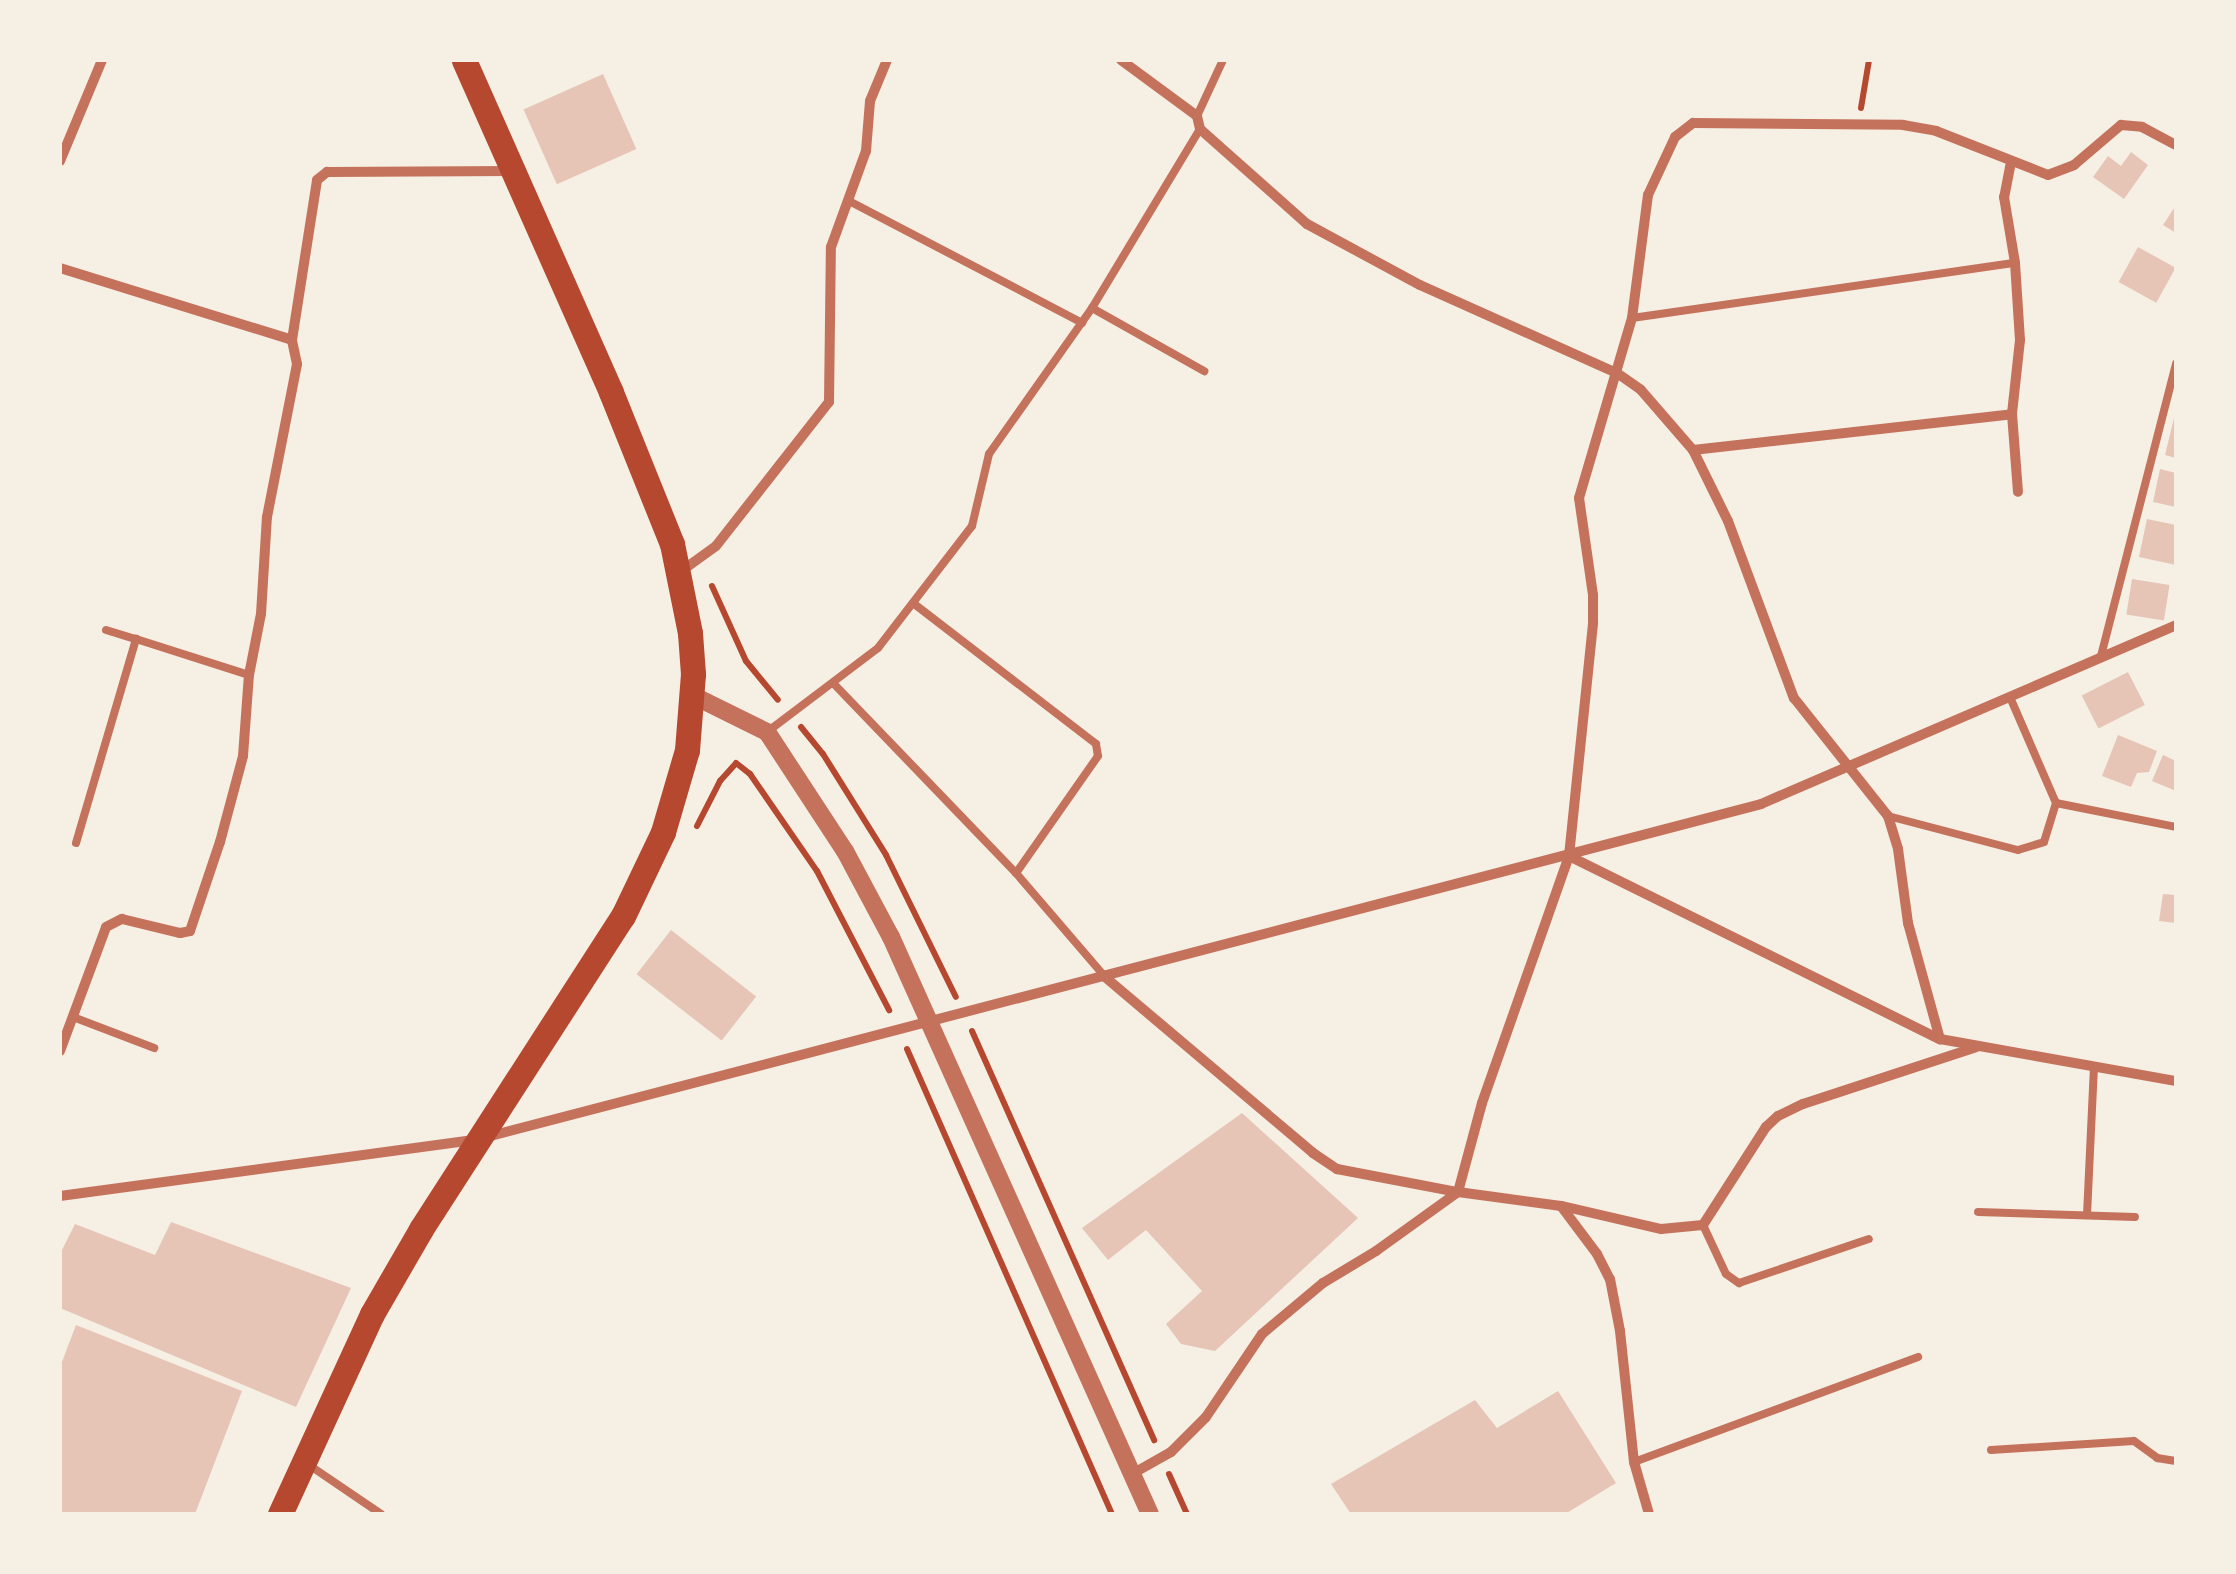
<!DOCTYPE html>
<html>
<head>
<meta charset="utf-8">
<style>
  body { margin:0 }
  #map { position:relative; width:2236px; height:1574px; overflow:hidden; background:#f6efe4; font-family:"Fira Sans Condensed",sans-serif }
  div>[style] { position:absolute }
  .building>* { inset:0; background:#e6c5b7; transform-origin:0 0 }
  .path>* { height:6px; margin:-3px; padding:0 3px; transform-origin:3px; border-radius:3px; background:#b5482f }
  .service>* { height:8px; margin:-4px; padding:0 4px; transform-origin:4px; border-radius:4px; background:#c5725c }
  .minor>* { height:10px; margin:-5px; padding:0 5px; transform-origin:5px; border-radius:5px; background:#c5725c }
  .tertiary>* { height:18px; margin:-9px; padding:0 9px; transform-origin:9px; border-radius:9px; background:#c5725c }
  .primary>* { height:25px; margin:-12.5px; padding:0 12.5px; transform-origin:12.5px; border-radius:12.5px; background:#b5482f }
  span { translate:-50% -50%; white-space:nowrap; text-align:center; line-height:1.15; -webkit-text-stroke:10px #f6efe4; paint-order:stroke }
  .frame { position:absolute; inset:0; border:62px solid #f6efe4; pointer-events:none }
</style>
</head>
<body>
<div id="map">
  <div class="building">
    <div style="left:603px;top:74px;width:82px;height:87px;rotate:66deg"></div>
    <div style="clip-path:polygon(2131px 152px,2148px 165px,2124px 199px,2093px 177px,2108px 156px,2121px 166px)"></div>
    <div style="clip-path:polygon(2176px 205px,2176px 233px,2163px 225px)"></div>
    <div style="left:2138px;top:247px;width:43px;height:40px;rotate:29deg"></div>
    <div style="clip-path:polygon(2175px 414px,2176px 414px,2176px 458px,2165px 455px)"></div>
    <div style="clip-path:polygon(2160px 469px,2176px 473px,2176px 507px,2153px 502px)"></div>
    <div style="clip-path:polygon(2147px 519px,2176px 525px,2176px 565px,2139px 557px)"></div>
    <div style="left:2132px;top:579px;width:38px;height:36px;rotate:9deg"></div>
    <div style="left:2128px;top:672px;width:37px;height:52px;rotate:63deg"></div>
    <div style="clip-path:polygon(2118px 735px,2157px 751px,2149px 772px,2137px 773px,2131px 787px,2102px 776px)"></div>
    <div style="clip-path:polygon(2163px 755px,2176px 761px,2176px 791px,2152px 781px)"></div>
    <div style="clip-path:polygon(2163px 894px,2176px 895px,2176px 923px,2159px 921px)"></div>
    <div style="left:671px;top:930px;width:108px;height:56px;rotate:38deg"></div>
    <div style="clip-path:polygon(1242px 1113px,1358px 1218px,1215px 1351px,1181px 1344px,1166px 1324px,1202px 1291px,1146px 1230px,1108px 1260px,1082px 1228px)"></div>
    <div style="clip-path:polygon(171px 1222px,351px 1288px,296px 1407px,60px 1308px,60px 1254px,75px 1224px,155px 1255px)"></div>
    <div style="clip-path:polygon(76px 1325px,242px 1391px,195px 1514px,60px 1514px,60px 1367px)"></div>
    <div style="clip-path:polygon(1558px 1391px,1616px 1483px,1565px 1514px,1351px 1514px,1331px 1484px,1475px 1400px,1497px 1428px)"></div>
  </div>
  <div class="path">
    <div style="left:1861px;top:108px;width:49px;rotate:-80.5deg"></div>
    <div style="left:712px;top:586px;width:82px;rotate:65.6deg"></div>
    <div style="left:746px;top:661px;width:50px;rotate:50.6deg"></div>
    <div style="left:801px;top:727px;width:35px;rotate:51deg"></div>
    <div style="left:823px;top:754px;width:119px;rotate:58deg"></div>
    <div style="left:886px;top:855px;width:158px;rotate:63.8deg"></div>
    <div style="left:697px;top:826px;width:51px;rotate:-62.9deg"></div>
    <div style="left:720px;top:781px;width:24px;rotate:-48deg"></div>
    <div style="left:736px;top:763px;width:18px;rotate:38deg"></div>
    <div style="left:750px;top:774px;width:118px;rotate:55.4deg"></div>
    <div style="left:817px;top:871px;width:157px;rotate:62.6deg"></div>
    <div style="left:972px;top:1031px;width:448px;rotate:66deg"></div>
    <div style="left:907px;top:1049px;width:508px;rotate:66.21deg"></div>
    <div style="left:1169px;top:1474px;width:44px;rotate:65.8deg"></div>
  </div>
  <div class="service">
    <div style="left:1197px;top:116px;width:62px;rotate:-65.1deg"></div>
    <div style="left:851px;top:202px;width:261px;rotate:27.6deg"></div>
    <div style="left:1092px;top:308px;width:129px;rotate:29.4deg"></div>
    <div style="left:1632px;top:318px;width:387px;rotate:-8.2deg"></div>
    <div style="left:913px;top:603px;width:231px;rotate:37.6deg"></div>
    <div style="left:1096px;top:744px;width:12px;rotate:81deg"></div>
    <div style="left:1098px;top:756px;width:143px;rotate:125deg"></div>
    <div style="left:106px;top:630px;width:31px;rotate:17deg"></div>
    <div style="left:2101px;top:656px;width:302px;rotate:-75.6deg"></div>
    <div style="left:834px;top:684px;width:262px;rotate:46.1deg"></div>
    <div style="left:1016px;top:873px;width:137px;rotate:49.4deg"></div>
    <div style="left:767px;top:732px;width:139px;rotate:-37.1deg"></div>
    <div style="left:878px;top:648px;width:154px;rotate:-52.4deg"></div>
    <div style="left:972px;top:526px;width:74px;rotate:-76.7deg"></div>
    <div style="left:989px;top:454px;width:179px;rotate:-54.8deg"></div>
    <div style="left:1092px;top:308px;width:209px;rotate:-58.9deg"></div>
    <div style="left:2056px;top:803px;width:122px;rotate:11.3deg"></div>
    <div style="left:1888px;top:816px;width:134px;rotate:14.7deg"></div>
    <div style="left:2018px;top:850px;width:27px;rotate:-17deg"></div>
    <div style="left:2044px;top:842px;width:41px;rotate:-72.9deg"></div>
    <div style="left:2056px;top:803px;width:116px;rotate:-113.5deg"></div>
    <div style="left:76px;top:843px;width:213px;rotate:-73.6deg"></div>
    <div style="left:136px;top:639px;width:119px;rotate:17.7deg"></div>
    <div style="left:73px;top:1017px;width:87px;rotate:20.9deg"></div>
    <div style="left:1978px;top:1212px;width:157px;rotate:1.8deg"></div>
    <div style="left:2087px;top:1215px;width:149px;rotate:-87.3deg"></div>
    <div style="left:1703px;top:1225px;width:54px;rotate:64.9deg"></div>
    <div style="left:1726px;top:1274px;width:16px;rotate:35deg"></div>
    <div style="left:1739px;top:1283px;width:137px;rotate:-18.7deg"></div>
    <div style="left:1991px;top:1450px;width:143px;rotate:-3.6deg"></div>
    <div style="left:2134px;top:1441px;width:29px;rotate:36deg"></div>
    <div style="left:2157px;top:1458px;width:19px;rotate:9deg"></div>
    <div style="left:1634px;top:1462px;width:303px;rotate:-20.3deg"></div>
    <div style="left:306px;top:1463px;width:91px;rotate:34.2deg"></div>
  </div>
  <div class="minor">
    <div style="left:1121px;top:60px;width:94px;rotate:36.4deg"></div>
    <div style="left:1197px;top:116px;width:13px;rotate:77deg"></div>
    <div style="left:1200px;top:129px;width:143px;rotate:41.6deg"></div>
    <div style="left:1307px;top:224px;width:128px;rotate:28.4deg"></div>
    <div style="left:1420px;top:285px;width:216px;rotate:24.1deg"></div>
    <div style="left:1617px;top:373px;width:29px;rotate:35deg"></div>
    <div style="left:1641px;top:390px;width:79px;rotate:49.1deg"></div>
    <div style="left:1693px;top:450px;width:79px;rotate:63.8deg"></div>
    <div style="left:1728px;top:521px;width:189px;rotate:69.6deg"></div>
    <div style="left:1794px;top:698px;width:151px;rotate:51.5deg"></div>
    <div style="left:1888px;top:816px;width:34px;rotate:73deg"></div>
    <div style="left:1898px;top:849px;width:75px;rotate:82.3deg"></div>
    <div style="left:1908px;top:923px;width:120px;rotate:74.6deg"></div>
    <div style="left:1940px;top:1039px;width:240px;rotate:10.1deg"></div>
    <div style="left:60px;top:161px;width:109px;rotate:-67.4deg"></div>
    <div style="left:2011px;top:162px;width:36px;rotate:101deg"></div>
    <div style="left:2004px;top:197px;width:67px;rotate:80.5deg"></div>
    <div style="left:2015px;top:263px;width:77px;rotate:86.3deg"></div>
    <div style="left:2020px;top:340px;width:74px;rotate:96.2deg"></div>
    <div style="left:2012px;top:414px;width:78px;rotate:85.6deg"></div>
    <div style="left:60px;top:268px;width:243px;rotate:17.2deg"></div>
    <div style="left:1693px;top:450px;width:321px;rotate:-6.4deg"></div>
    <div style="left:680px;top:572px;width:44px;rotate:-35.8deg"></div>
    <div style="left:716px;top:546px;width:183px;rotate:-51.9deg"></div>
    <div style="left:829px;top:402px;width:155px;rotate:-89.3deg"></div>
    <div style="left:831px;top:247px;width:102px;rotate:-70deg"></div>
    <div style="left:866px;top:151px;width:50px;rotate:-85.4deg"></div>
    <div style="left:870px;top:101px;width:44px;rotate:-67.5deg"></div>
    <div style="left:1569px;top:856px;width:414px;rotate:26.3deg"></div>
    <div style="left:1105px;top:977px;width:272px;rotate:40.2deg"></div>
    <div style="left:1313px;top:1153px;width:29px;rotate:34deg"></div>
    <div style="left:1337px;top:1169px;width:123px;rotate:10.8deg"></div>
    <div style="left:1458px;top:1192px;width:92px;rotate:-74.9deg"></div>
    <div style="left:1482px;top:1103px;width:262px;rotate:-70.6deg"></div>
    <div style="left:1569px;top:856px;width:235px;rotate:-84.1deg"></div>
    <div style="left:1593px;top:622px;width:27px;rotate:-90deg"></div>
    <div style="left:1593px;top:595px;width:98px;rotate:-98.2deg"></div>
    <div style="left:1579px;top:498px;width:188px;rotate:-73.6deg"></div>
    <div style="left:1632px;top:318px;width:124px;rotate:-82.6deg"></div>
    <div style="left:1648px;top:195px;width:64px;rotate:-65deg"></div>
    <div style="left:1675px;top:137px;width:23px;rotate:-38deg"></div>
    <div style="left:1693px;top:123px;width:210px;rotate:0.5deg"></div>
    <div style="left:1903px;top:125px;width:34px;rotate:10deg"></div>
    <div style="left:1936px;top:131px;width:120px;rotate:21.4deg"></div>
    <div style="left:2048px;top:175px;width:28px;rotate:-21deg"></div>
    <div style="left:2074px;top:165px;width:62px;rotate:-40.4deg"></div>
    <div style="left:2121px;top:125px;width:21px;rotate:5deg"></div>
    <div style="left:2142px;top:127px;width:38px;rotate:28deg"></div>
    <div style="left:60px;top:1051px;width:132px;rotate:-69.6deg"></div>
    <div style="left:106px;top:927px;width:18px;rotate:-27deg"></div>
    <div style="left:122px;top:919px;width:60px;rotate:13.6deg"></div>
    <div style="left:180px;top:933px;width:10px;rotate:-11deg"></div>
    <div style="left:190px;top:931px;width:94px;rotate:-71.4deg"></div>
    <div style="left:220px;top:842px;width:89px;rotate:-75deg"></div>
    <div style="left:243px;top:756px;width:81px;rotate:-85.8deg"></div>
    <div style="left:249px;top:675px;width:62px;rotate:-78.9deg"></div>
    <div style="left:261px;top:614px;width:97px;rotate:-86.5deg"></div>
    <div style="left:267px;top:517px;width:156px;rotate:-78.9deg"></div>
    <div style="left:297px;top:364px;width:25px;rotate:-102deg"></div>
    <div style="left:292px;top:340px;width:162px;rotate:-81.1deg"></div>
    <div style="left:317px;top:180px;width:13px;rotate:-39deg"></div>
    <div style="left:327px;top:172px;width:184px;rotate:-0.3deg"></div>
    <div style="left:60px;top:1196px;width:423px;rotate:-7.7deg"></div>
    <div style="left:479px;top:1139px;width:1325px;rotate:-14.64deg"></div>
    <div style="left:1761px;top:804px;width:452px;rotate:-23.3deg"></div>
    <div style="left:1562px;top:1206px;width:102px;rotate:13.1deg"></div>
    <div style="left:1661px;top:1229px;width:42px;rotate:-5.4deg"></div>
    <div style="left:1703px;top:1225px;width:117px;rotate:-57.3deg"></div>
    <div style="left:1766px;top:1127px;width:16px;rotate:-43deg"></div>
    <div style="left:1778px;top:1116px;width:28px;rotate:-26deg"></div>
    <div style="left:1803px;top:1104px;width:182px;rotate:-18.2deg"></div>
    <div style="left:1132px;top:1474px;width:45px;rotate:-29.4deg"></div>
    <div style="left:1171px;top:1452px;width:49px;rotate:-45deg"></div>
    <div style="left:1206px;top:1417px;width:100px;rotate:-56deg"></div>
    <div style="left:1262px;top:1334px;width:80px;rotate:-39.9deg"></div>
    <div style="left:1323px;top:1283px;width:62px;rotate:-31.1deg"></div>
    <div style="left:1376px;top:1251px;width:101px;rotate:-35.7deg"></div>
    <div style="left:1458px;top:1192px;width:104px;rotate:7.7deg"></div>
    <div style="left:1561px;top:1206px;width:60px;rotate:53.1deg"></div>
    <div style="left:1597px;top:1254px;width:28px;rotate:63deg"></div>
    <div style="left:1610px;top:1279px;width:53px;rotate:79.1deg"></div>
    <div style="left:1620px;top:1331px;width:132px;rotate:83.9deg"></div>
    <div style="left:1634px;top:1462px;width:54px;rotate:73.9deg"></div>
  </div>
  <div class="tertiary">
    <div style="left:692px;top:695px;width:84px;rotate:26.3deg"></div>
    <div style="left:767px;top:732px;width:142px;rotate:56.8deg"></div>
    <div style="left:845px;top:851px;width:98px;rotate:61.9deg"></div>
    <div style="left:891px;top:937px;width:632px;rotate:65.83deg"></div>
  </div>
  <div class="primary">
    <div style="left:280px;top:1514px;width:220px;rotate:-65.3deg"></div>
    <div style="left:372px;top:1314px;width:98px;rotate:-60deg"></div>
    <div style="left:421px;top:1229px;width:373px;rotate:-57.2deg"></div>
    <div style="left:623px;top:916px;width:93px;rotate:-64.5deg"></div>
    <div style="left:663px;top:832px;width:85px;rotate:-73.7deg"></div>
    <div style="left:687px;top:750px;width:76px;rotate:-85.5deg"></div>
    <div style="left:693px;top:674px;width:41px;rotate:-94.2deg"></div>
    <div style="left:690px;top:633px;width:91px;rotate:-101.4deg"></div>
    <div style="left:672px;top:544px;width:164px;rotate:-111.9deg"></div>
    <div style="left:611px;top:392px;width:363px;rotate:-113.9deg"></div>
  </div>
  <div class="frame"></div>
</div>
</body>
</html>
